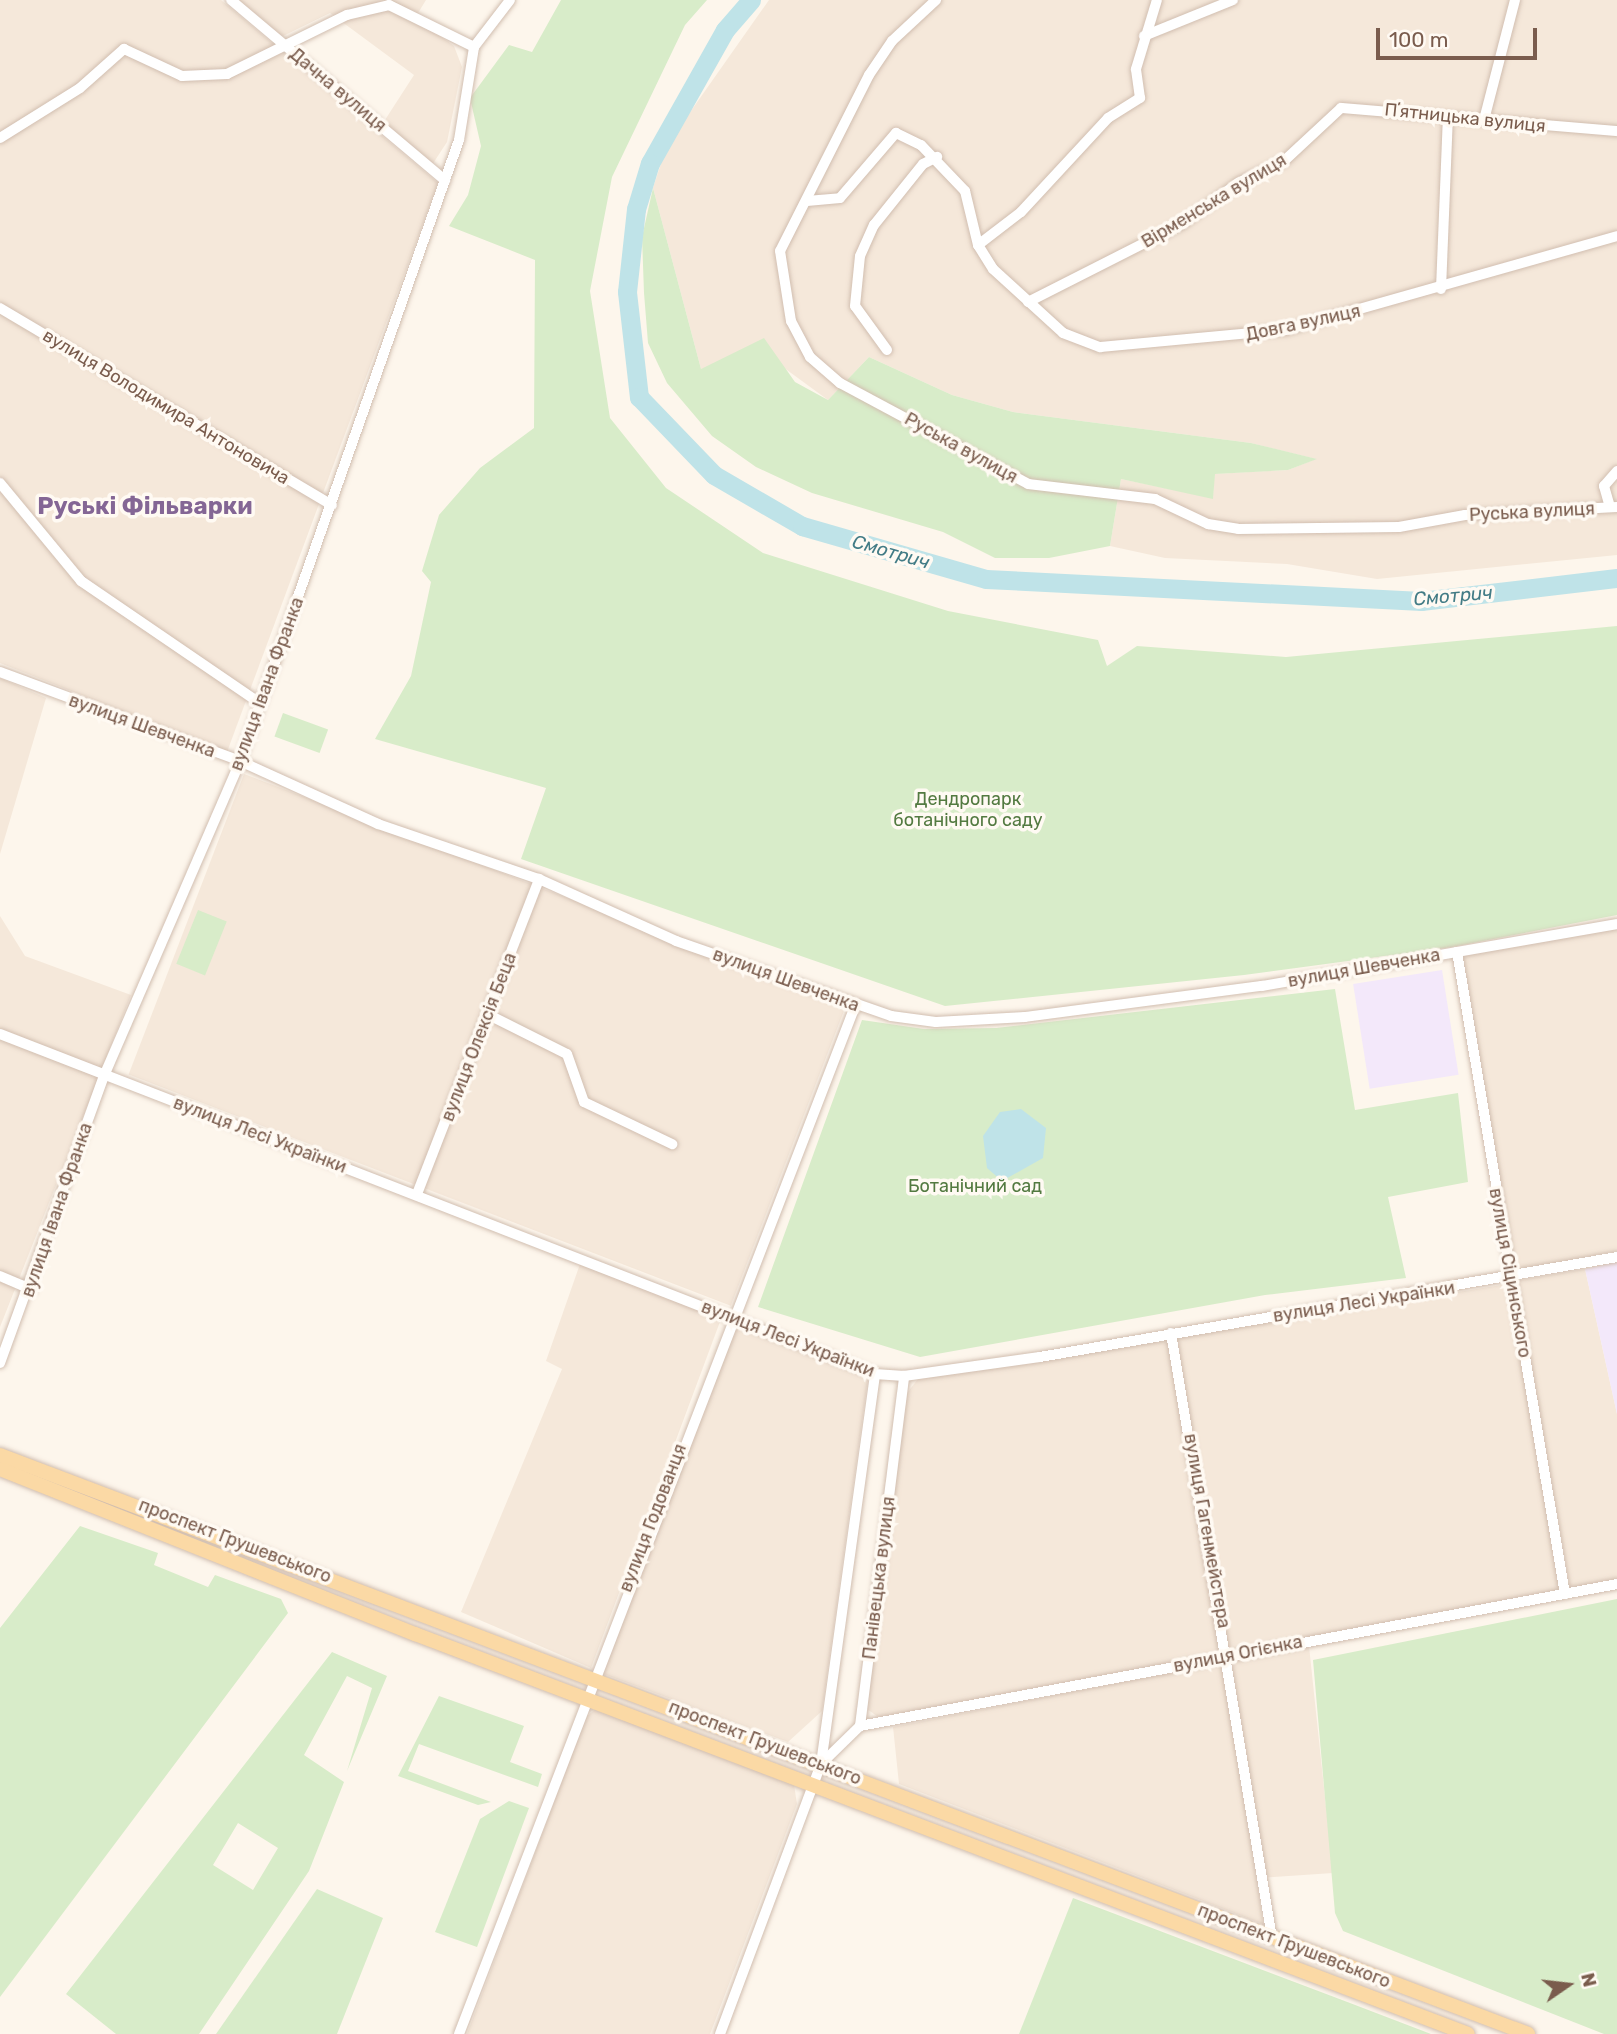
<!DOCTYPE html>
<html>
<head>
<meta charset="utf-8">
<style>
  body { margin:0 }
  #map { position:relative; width:1617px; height:2034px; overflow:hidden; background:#fdf6ec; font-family:Rubik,sans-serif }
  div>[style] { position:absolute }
  .residential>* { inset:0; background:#f5e8da; transform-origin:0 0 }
  .education>* { inset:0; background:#f3e8fa; transform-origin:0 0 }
  .green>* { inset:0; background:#d8ecc9; transform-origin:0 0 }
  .water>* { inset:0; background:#bfe3e8 }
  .river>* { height:19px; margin:-9.5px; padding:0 9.5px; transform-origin:9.5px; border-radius:9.5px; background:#bfe3e8 }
  .roads { filter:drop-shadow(0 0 2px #d1beb0) drop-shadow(0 0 2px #d1beb0) }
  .minor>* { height:10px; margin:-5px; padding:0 5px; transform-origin:5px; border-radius:5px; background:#fff }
  .major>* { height:14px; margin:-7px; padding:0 7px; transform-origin:7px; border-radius:7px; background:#fbd9a5 }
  span { translate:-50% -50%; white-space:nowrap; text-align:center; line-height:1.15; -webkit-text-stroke:7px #fffaf3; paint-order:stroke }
  .street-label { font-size:18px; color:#7a5c4d }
  .park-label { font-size:18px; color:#537a41 }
  .water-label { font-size:19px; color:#437c86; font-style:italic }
  .district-label { font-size:24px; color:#846695; font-weight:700 }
  .north { position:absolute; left:1533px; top:1950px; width:70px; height:70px; -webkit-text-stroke:5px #fffaf3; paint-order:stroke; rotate:76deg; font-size:19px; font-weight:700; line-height:28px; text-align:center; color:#7a5c4d }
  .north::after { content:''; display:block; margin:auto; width:24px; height:32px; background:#7a5c4d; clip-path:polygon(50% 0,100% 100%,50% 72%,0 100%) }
  .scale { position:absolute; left:1376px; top:28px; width:161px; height:32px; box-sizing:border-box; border:4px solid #7a5c4d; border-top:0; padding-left:9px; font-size:21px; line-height:24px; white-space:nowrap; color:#7a5c4d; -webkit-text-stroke:5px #fffaf3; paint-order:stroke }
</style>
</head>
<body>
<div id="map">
  <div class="residential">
    <div style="clip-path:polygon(0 0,221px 0,438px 183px,227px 752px,0 663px)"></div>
    <div style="clip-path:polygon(236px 0,426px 0,415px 18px,454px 46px,462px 67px,447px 142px,432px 165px,383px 123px,414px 75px,330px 13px,281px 37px)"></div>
    <div style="clip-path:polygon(769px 0,1617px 0,1617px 555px,1377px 579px,1287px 564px,1165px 558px,1110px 546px,1121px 479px,1213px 498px,1214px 474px,1288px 470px,1316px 459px,1251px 443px,1013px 412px,952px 395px,869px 357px,828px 400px,776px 362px,701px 369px,653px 188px,667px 145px)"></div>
    <div style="clip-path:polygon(0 678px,46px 698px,0 854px)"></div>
    <div style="left:244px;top:774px;width:645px;height:322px;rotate:21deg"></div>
    <div style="clip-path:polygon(0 916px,25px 956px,131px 995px,0 1327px)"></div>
    <div style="clip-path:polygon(1617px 927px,1617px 1251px,1515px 1271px,1462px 956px)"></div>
    <div style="clip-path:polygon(580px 1264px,721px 1319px,591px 1668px,461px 1612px,562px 1369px,546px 1361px)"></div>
    <div style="clip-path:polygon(1585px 1269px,1617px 1414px,1617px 1579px,1570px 1588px,1516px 1281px)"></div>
    <div style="clip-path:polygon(1508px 1284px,1561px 1592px,881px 1719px,867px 1709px,907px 1393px,918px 1379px)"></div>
    <div style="clip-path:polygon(735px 1326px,868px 1378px,822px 1711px,788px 1742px,601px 1673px)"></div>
    <div style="clip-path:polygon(1309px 1646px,1333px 1873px,1257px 1878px,1263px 1924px,899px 1784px,893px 1727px)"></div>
    <div style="clip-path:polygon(597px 1708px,794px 1785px,797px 1804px,710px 2034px,467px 2034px,586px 1717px)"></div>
  </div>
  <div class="education">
    <div style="left:1442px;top:970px;width:106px;height:90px;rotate:81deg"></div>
    <div style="clip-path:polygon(1617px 1262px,1617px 1414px,1585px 1269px)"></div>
  </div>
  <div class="green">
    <div style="clip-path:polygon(561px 0,707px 0,685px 25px,612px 177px,590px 291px,610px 418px,666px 488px,763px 553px,948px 611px,1098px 640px,1107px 666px,1137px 646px,1286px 657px,1617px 626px,1617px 915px,1452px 947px,1244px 975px,945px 1006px,521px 859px,546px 788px,375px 739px,411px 676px,431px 582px,422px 571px,439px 515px,480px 468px,534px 428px,535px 260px,449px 226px,468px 195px,481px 146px,470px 98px,509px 45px,532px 52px)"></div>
    <div style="clip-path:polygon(653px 188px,701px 369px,764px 338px,795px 382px,828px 400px,869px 357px,952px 395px,1013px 412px,1251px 443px,1317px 459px,1288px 470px,1215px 474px,1213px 499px,1121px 479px,1110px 546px,1049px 558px,995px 558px,943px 532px,812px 493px,756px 467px,712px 436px,667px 383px,648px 343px,644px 293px,642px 237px)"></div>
    <div style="left:283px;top:713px;width:48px;height:25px;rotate:20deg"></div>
    <div style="left:198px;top:910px;width:31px;height:58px;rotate:22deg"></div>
    <div style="clip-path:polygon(1335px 989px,1355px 1110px,1458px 1093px,1468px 1182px,1388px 1197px,1406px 1278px,1265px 1295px,920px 1357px,758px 1307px,862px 1020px,924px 1029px,996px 1028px)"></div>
    <div style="clip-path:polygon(80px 1526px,158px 1553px,154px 1565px,208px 1587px,215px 1575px,281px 1599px,288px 1613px,0 1997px,0 1628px)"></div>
    <div style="clip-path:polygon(1617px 1599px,1617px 2034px,1604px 2034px,1343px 1931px,1335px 1913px,1313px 1660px)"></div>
    <div style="clip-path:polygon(evenodd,332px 1652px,387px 1676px,347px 1771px,372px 1688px,347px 1676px,304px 1755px,344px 1782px,309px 1871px,199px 2034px,116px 2034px,66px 1994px,332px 1652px,238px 1823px,278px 1848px,253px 1890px,213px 1865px,238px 1823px)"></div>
    <div style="clip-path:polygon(439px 1696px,524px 1726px,510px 1762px,542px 1774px,538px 1787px,419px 1744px,408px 1771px,491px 1802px,478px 1805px,398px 1776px)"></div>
    <div style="clip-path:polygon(509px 1801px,529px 1808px,477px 1947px,435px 1932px,480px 1819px)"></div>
    <div style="clip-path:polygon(317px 1889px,383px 1918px,337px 2034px,216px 2034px)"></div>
    <div style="clip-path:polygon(1073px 1898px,1350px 2003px,1431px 2034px,1019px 2034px)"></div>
  </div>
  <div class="water">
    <div style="clip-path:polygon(1021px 1109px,1046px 1128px,1043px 1158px,1002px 1181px,987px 1168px,983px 1136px,1000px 1112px)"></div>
  </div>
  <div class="river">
    <div style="left:751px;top:0;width:40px;rotate:131deg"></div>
    <div style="left:725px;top:30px;width:153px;rotate:119.4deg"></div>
    <div style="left:650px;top:163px;width:48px;rotate:106.9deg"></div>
    <div style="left:636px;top:209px;width:83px;rotate:96.2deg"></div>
    <div style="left:627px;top:292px;width:106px;rotate:83.5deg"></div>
    <div style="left:639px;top:397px;width:108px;rotate:46.1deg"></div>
    <div style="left:714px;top:475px;width:102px;rotate:30.1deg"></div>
    <div style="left:802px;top:526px;width:191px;rotate:16.1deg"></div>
    <div style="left:986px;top:579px;width:436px;rotate:2.9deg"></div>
    <div style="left:1421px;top:601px;width:197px;rotate:-6.7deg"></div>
  </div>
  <div class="roads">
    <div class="minor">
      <div style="left:231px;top:0;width:280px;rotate:40.1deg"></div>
      <div style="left:936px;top:0;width:60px;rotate:137deg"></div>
      <div style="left:892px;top:41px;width:41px;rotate:124.1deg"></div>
      <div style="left:869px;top:75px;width:197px;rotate:116.8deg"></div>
      <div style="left:780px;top:251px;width:71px;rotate:81.1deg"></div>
      <div style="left:791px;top:321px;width:41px;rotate:62.2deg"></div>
      <div style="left:810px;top:357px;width:40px;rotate:41deg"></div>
      <div style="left:840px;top:383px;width:213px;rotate:28.2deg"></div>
      <div style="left:1028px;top:484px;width:128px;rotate:6.7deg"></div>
      <div style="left:1155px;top:499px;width:59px;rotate:25.3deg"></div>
      <div style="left:1208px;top:524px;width:30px;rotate:9deg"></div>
      <div style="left:1238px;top:529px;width:161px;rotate:-0.7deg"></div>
      <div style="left:1399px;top:527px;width:67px;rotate:-10.3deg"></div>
      <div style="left:1465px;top:515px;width:152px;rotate:-3deg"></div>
      <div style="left:1144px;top:36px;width:96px;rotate:-22deg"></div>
      <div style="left:1484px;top:120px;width:124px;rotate:-75.5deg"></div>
      <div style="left:0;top:138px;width:94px;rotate:-32deg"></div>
      <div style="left:80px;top:88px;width:59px;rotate:-41.6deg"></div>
      <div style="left:124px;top:49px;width:64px;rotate:25deg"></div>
      <div style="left:182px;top:76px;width:45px;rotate:-2.5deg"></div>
      <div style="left:227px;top:74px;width:134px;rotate:-26.2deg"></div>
      <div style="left:347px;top:15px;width:43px;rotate:-13.4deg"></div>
      <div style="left:389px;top:5px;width:95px;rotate:26.3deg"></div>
      <div style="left:807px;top:201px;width:33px;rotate:-5deg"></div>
      <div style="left:840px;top:198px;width:86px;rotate:-49.3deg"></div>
      <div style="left:896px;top:133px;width:28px;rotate:26deg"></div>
      <div style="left:921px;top:145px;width:64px;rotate:46.3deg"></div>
      <div style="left:965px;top:191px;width:56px;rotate:76.5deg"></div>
      <div style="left:978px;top:245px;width:28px;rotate:58deg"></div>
      <div style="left:993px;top:269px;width:95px;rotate:42.4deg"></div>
      <div style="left:1063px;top:333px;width:40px;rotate:21deg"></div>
      <div style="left:1100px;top:347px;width:186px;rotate:-5.3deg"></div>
      <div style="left:1285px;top:330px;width:345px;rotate:-15.8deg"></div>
      <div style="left:978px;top:245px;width:54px;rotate:-37.5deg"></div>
      <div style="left:1021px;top:212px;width:128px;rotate:-47.2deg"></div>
      <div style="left:1108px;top:118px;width:38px;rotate:-32deg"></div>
      <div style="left:1140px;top:98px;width:29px;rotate:-98deg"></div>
      <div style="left:1136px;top:69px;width:72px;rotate:-73.1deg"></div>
      <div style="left:1441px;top:289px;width:172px;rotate:-87.7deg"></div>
      <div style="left:1028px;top:302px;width:173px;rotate:-26.9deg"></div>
      <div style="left:1182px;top:224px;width:69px;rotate:-36.2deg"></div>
      <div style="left:1238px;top:183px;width:51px;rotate:-25.6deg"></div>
      <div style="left:1284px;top:161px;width:78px;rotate:-42.9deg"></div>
      <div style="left:1341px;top:108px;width:277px;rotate:4.8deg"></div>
      <div style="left:0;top:308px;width:386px;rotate:30.7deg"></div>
      <div style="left:887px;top:350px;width:54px;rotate:-126deg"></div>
      <div style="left:855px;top:306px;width:50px;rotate:-84.3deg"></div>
      <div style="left:860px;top:256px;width:34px;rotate:-66deg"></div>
      <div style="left:874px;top:225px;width:78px;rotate:-51.2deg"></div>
      <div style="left:923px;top:164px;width:16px;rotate:-27deg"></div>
      <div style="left:0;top:483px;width:127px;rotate:50.4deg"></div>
      <div style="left:81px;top:581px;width:217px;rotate:34.3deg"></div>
      <div style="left:1610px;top:507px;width:22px;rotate:-106deg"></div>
      <div style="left:1604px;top:486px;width:20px;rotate:-49deg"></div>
      <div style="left:0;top:672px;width:256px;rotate:20.3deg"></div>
      <div style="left:240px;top:761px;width:152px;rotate:24.5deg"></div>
      <div style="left:378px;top:824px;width:170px;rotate:18.9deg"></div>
      <div style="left:539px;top:879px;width:150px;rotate:24.3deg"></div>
      <div style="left:676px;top:941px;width:228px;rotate:19.2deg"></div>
      <div style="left:891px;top:1016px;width:45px;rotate:7.6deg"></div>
      <div style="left:936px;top:1022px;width:89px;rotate:-3.2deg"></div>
      <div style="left:1025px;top:1017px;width:239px;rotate:-7.5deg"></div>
      <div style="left:1262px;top:986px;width:360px;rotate:-9.9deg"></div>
      <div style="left:1457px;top:952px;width:651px;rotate:80.45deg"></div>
      <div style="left:489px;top:1015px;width:87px;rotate:26.6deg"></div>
      <div style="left:567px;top:1054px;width:51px;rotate:70.5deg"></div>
      <div style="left:584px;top:1102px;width:98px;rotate:25.5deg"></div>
      <div style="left:0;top:1034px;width:939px;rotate:21.23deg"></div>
      <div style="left:875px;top:1374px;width:29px;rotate:4deg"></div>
      <div style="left:904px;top:1376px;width:137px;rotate:-8deg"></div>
      <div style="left:1040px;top:1357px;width:586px;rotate:-9.83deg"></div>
      <div style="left:417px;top:1194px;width:338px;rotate:-68.8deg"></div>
      <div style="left:0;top:1276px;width:34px;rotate:23deg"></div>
      <div style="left:1171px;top:1333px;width:613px;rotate:80.52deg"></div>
      <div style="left:0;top:1363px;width:305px;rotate:-70.1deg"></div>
      <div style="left:104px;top:1076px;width:343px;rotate:-66.6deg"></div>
      <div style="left:240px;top:761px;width:658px;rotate:-70.57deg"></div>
      <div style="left:459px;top:140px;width:94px;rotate:-80.8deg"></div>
      <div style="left:474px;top:47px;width:59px;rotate:-52.5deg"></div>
      <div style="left:860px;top:1726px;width:770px;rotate:-10.62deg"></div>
      <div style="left:821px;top:1764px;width:54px;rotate:-44.3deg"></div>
      <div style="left:860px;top:1726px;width:353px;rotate:-82.8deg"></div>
      <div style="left:459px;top:2034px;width:1102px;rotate:-68.93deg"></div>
      <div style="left:720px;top:2034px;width:288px;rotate:-69.5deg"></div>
      <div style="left:821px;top:1764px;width:394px;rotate:-82.1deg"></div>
    </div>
    <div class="major">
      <div style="left:0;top:1455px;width:1634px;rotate:20.75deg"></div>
      <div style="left:0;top:1469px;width:447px;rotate:21.7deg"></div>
      <div style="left:415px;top:1634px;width:1126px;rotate:20.8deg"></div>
    </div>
  </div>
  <div class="street-label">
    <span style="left:338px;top:90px;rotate:40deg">Дачна вулиця</span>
    <span style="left:1465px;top:118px;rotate:6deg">Пʼятницька вулиця</span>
    <span style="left:1214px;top:201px;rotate:-31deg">Вірменська вулиця</span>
    <span style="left:1303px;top:323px;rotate:-12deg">Довга вулиця</span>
    <span style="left:166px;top:407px;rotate:31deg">вулиця Володимира Антоновича</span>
    <span style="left:961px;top:448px;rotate:29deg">Руська вулиця</span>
    <span style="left:1532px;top:512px;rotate:-3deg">Руська вулиця</span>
    <span style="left:267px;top:684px;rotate:-70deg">вулиця Івана Франка</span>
    <span style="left:142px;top:726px;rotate:20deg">вулиця Шевченка</span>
    <span style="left:1364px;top:968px;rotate:-10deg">вулиця Шевченка</span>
    <span style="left:786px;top:980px;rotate:20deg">вулиця Шевченка</span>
    <span style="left:479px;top:1037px;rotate:-69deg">вулиця Олексія Беца</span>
    <span style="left:260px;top:1135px;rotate:21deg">вулиця Лесі Українки</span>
    <span style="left:57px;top:1210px;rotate:-71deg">вулиця Івана Франка</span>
    <span style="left:1510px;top:1273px;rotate:80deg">вулиця Сіцинського</span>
    <span style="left:1364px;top:1302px;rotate:-9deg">вулиця Лесі Українки</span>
    <span style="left:788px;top:1339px;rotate:21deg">вулиця Лесі Українки</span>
    <span style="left:653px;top:1518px;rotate:-69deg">вулиця Годованця</span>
    <span style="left:1207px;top:1531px;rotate:80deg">вулиця Гагенмейстера</span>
    <span style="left:235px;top:1541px;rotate:21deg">проспект Грушевського</span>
    <span style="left:879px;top:1578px;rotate:-83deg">Панівецька вулиця</span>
    <span style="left:1238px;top:1654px;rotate:-11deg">вулиця Огієнка</span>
    <span style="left:765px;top:1743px;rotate:21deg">проспект Грушевського</span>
    <span style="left:1294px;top:1946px;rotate:21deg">проспект Грушевського</span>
  </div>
  <div class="park-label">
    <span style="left:968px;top:810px">Дендропарк<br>ботанічного саду</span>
    <span style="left:975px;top:1186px">Ботанічний сад</span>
  </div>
  <div class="water-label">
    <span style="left:891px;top:552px;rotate:16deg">Смотрич</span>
    <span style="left:1453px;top:596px;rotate:-5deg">Смотрич</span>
  </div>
  <div class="district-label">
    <span style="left:145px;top:507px">Руські Фільварки</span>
  </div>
  <div class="north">N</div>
  <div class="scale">100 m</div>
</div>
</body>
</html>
